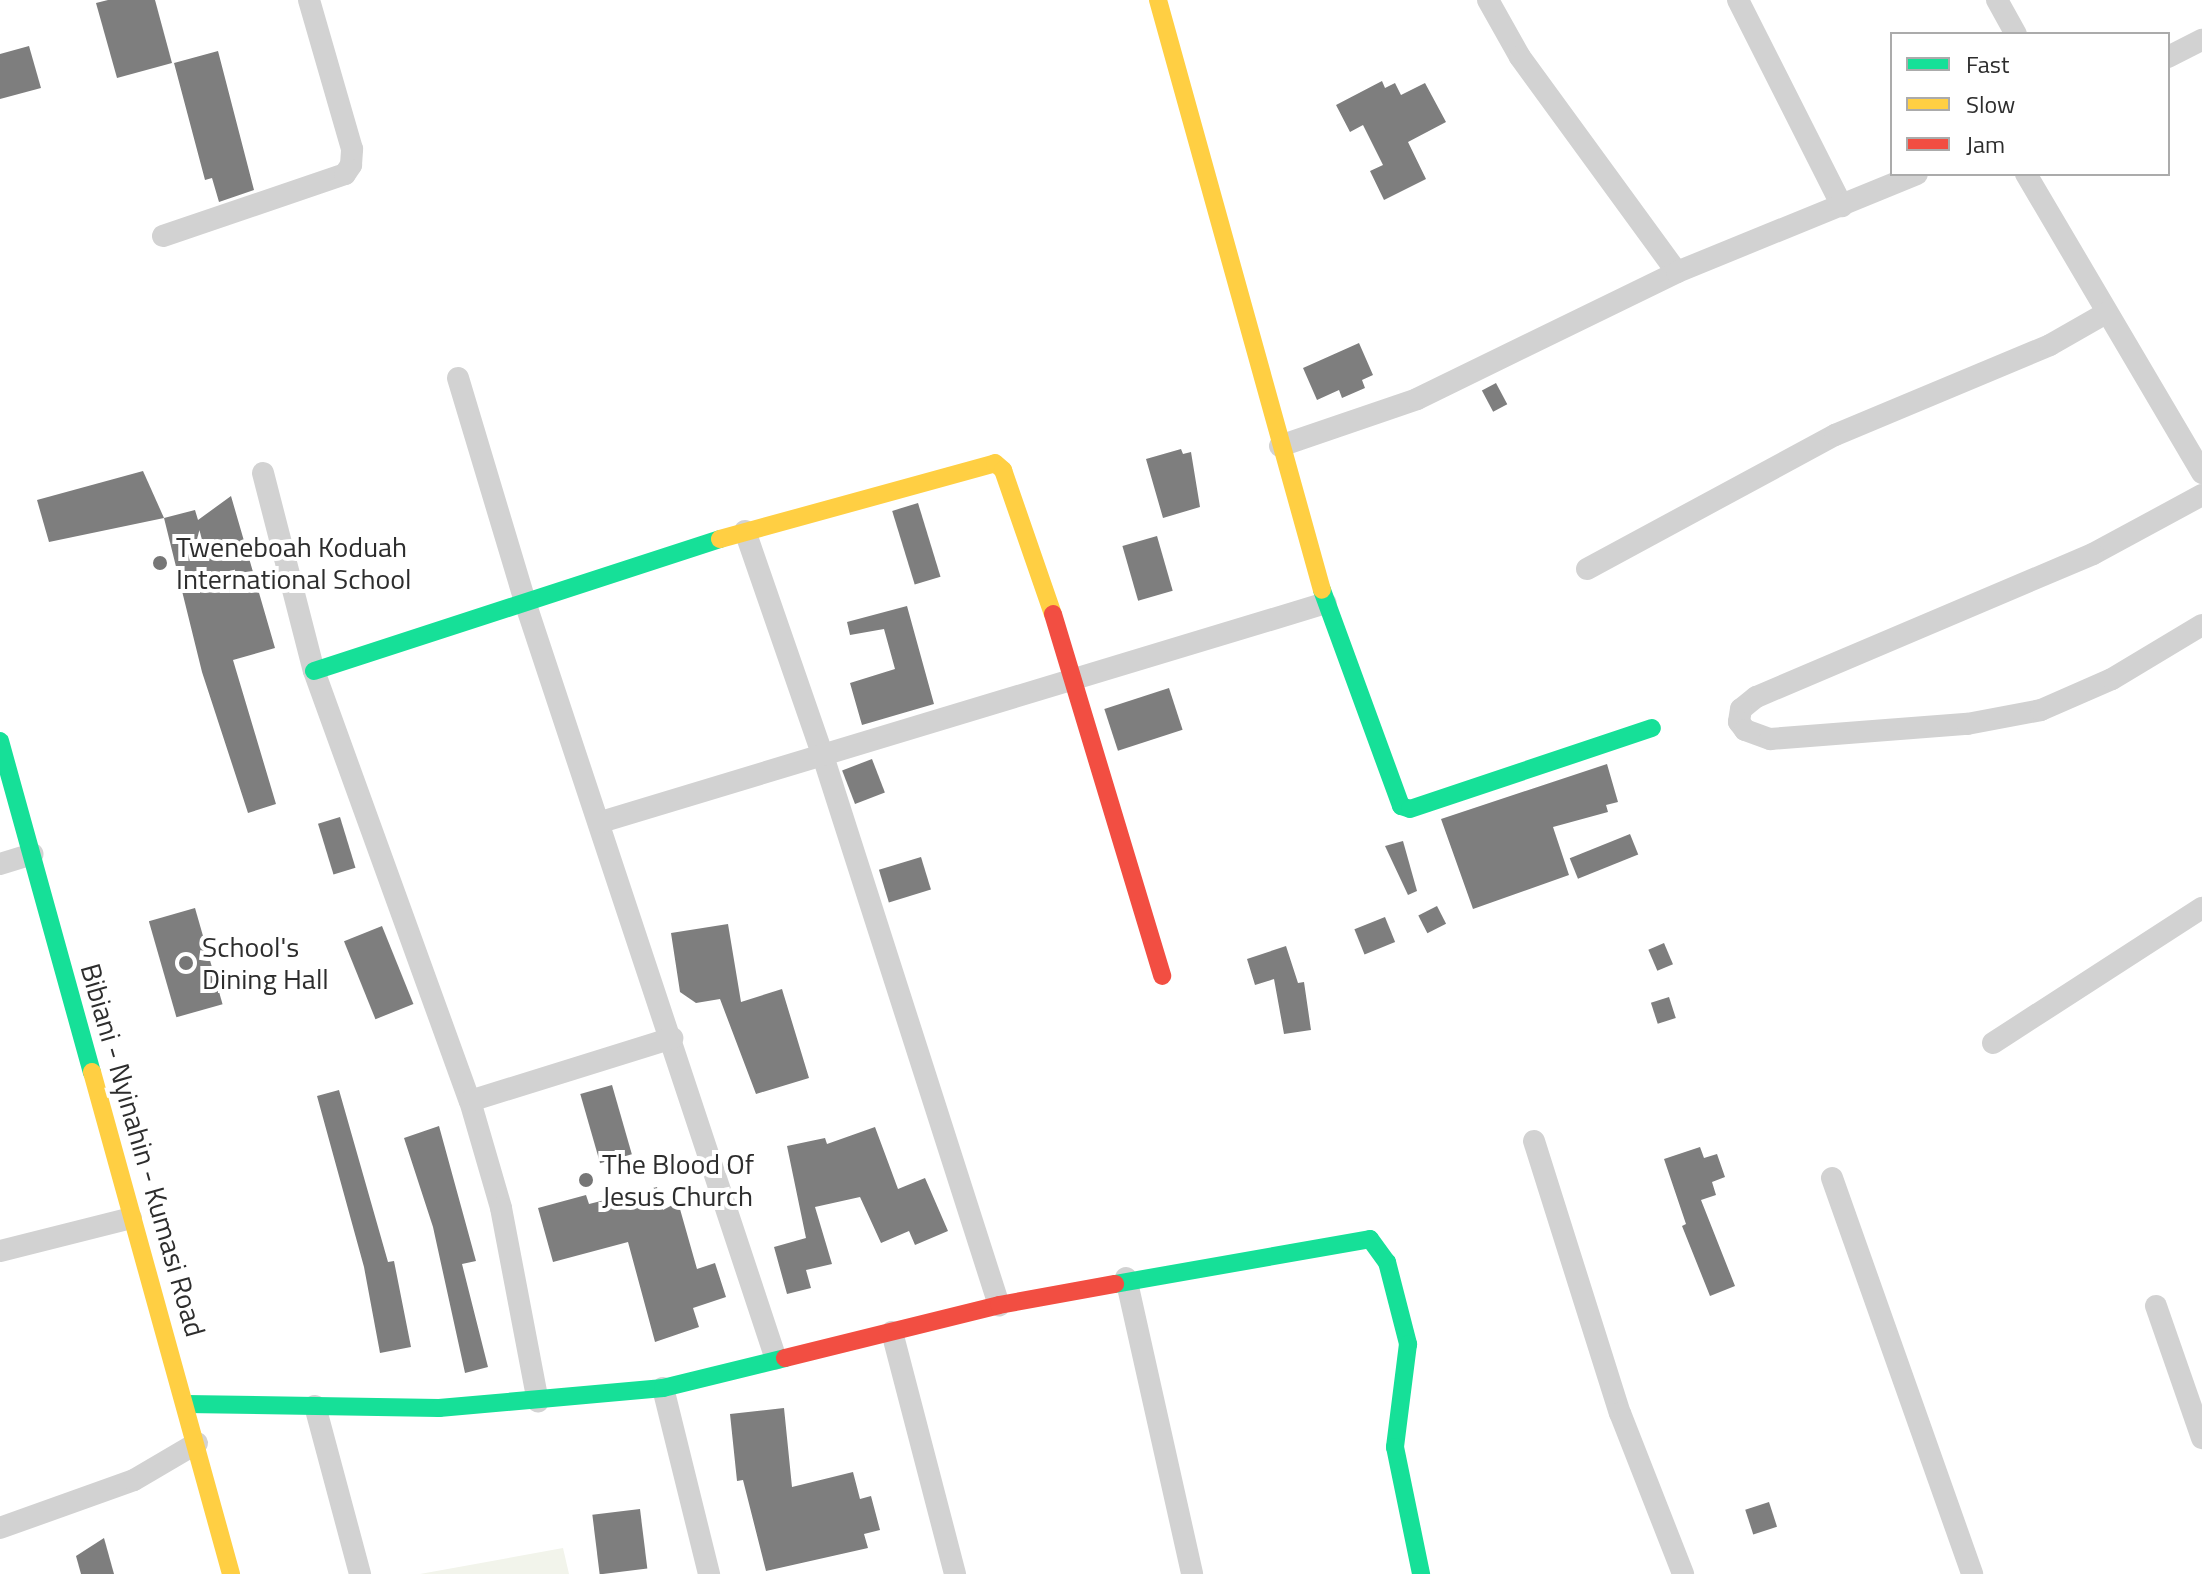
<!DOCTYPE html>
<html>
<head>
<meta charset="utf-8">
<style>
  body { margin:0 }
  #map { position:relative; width:2202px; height:1574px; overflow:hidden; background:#fff; font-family:"Titillium Web",sans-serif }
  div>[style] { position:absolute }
  .green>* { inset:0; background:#f2f4eb }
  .building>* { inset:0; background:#7e7e7e; transform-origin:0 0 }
  .street>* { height:22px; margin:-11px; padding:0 11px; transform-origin:11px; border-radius:11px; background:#d2d2d2 }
  .fast>* { height:18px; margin:-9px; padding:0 9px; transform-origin:9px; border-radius:9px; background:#16e098 }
  .slow>* { height:18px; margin:-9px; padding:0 9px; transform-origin:9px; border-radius:9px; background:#ffcf43 }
  .jam>* { height:18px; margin:-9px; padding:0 9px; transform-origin:9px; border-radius:9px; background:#f24e42 }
  .dots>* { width:22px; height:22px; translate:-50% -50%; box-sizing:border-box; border:4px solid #fff; border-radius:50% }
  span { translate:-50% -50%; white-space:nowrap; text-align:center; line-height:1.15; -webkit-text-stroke:8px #fff; paint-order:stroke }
  .poi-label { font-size:28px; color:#2d2d2d }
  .left { translate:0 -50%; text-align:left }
  .street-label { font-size:28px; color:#2d2d2d }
  .legend { position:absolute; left:1890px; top:32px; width:280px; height:144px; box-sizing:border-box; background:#fff; border:2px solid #ababab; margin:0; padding:10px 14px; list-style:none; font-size:24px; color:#2d2d2d }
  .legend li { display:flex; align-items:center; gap:16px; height:40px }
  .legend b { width:40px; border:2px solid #ababab }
</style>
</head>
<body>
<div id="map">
  <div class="green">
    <div style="clip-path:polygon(563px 1548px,569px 1574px,420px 1574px)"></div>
  </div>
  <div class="building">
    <div style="clip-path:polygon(108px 0,155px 0,172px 63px,117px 78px,96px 3px)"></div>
    <div style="clip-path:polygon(29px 46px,41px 88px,0 99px,0 54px)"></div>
    <div style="clip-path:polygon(218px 51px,254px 190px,219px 202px,212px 178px,205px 180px,174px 63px)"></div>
    <div style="clip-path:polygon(1382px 81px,1385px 88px,1395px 83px,1401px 95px,1425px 83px,1446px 122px,1408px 142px,1426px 179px,1384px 200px,1370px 171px,1383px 165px,1363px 125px,1350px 132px,1336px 105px)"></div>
    <div style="clip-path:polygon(1359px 343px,1373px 375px,1362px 380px,1365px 388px,1342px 398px,1339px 390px,1317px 400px,1303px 368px)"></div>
    <div style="left:1496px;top:383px;width:24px;height:16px;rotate:62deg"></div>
    <div style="clip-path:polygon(1181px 449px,1183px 454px,1191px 452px,1200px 507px,1163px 518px,1146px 459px)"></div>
    <div style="clip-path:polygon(143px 471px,164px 518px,49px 542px,37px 500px)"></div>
    <div style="clip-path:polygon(231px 496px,275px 648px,233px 660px,276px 804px,248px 813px,202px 672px,164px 518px,195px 510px,198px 520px)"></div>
    <div style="left:918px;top:503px;width:77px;height:27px;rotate:73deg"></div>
    <div style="left:1157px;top:536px;width:57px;height:36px;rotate:74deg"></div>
    <div style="clip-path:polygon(907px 606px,934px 704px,862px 725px,850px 683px,895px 669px,884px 629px,850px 635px,847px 622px)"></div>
    <div style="left:1169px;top:688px;width:44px;height:68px;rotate:72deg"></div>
    <div style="left:872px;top:759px;width:36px;height:32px;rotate:69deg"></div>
    <div style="clip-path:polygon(1607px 764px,1618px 802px,1606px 805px,1608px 812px,1553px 827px,1569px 875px,1473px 909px,1441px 819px)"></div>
    <div style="left:340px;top:817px;width:53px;height:23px;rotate:73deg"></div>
    <div style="left:1630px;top:834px;width:22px;height:65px;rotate:68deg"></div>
    <div style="clip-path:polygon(1403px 841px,1417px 891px,1408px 895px,1385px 846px)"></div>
    <div style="left:921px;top:857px;width:34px;height:44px;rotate:73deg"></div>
    <div style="left:1437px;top:906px;width:20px;height:21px;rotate:63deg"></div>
    <div style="left:195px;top:908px;width:100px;height:48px;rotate:74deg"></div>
    <div style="left:1385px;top:917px;width:27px;height:33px;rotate:68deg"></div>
    <div style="clip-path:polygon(728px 924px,741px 1002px,782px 989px,809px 1078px,756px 1094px,720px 999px,696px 1003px,680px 992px,671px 933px)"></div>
    <div style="left:382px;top:926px;width:84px;height:41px;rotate:68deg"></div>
    <div style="left:1664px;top:943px;width:23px;height:17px;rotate:67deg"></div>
    <div style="clip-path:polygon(1286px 946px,1298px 983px,1304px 982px,1311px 1030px,1284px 1034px,1274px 979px,1255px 985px,1247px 959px)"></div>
    <div style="left:1669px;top:997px;width:22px;height:19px;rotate:72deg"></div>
    <div style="left:612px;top:1085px;width:72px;height:33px;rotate:74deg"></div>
    <div style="clip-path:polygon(339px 1090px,388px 1262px,394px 1261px,411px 1347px,380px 1353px,364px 1267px,317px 1096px)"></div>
    <div style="clip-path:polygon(439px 1126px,476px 1261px,462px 1264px,488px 1367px,465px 1373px,433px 1227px,404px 1138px)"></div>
    <div style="clip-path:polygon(875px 1127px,898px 1189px,925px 1178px,948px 1231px,915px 1245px,909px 1231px,881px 1243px,860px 1197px,815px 1207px,832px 1264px,806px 1270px,811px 1288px,787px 1294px,774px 1247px,806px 1238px,787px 1146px,825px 1138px,827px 1144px)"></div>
    <div style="clip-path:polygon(1700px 1147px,1704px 1158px,1717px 1154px,1725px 1177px,1712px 1182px,1716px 1195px,1701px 1200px,1735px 1286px,1710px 1296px,1682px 1226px,1686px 1224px,1664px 1159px)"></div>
    <div style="clip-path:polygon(657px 1187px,663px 1210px,678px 1202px,697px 1269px,715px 1263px,726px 1297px,693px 1308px,699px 1327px,655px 1342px,628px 1242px,553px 1262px,538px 1208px,586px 1195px,589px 1204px)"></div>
    <div style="clip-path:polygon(784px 1408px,792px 1487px,853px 1472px,860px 1499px,871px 1496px,880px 1530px,864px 1534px,868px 1548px,766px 1571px,743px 1480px,737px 1481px,730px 1414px)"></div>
    <div style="left:1769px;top:1502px;width:26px;height:25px;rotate:72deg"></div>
    <div style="left:640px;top:1509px;width:60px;height:48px;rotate:83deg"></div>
    <div style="clip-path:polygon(104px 1538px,114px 1574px,81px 1574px,76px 1556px)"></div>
  </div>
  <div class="street">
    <div style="left:1488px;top:0;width:65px;rotate:60.7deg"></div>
    <div style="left:1520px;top:57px;width:266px;rotate:53.9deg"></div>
    <div style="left:1738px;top:0;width:231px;rotate:63.2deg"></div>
    <div style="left:1997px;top:0;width:39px;rotate:61deg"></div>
    <div style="left:2168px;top:57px;width:38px;rotate:-27deg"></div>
    <div style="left:2026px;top:174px;width:347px;rotate:59.5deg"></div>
    <div style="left:163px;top:236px;width:192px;rotate:-18.8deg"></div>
    <div style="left:345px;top:174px;width:11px;rotate:-56deg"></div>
    <div style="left:351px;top:165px;width:16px;rotate:-86deg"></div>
    <div style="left:352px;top:149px;width:155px;rotate:-106.1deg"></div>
    <div style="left:458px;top:378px;width:237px;rotate:73.3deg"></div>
    <div style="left:526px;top:605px;width:794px;rotate:71.66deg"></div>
    <div style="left:1280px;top:446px;width:145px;rotate:-18.9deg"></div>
    <div style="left:1417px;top:399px;width:289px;rotate:-26deg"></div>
    <div style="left:1677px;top:272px;width:259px;rotate:-22.2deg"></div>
    <div style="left:263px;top:473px;width:204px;rotate:75.6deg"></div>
    <div style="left:314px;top:671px;width:457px;rotate:70.1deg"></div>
    <div style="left:470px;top:1101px;width:111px;rotate:73.8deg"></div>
    <div style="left:501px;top:1208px;width:197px;rotate:79.2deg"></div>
    <div style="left:2202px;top:495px;width:124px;rotate:151.6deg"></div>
    <div style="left:2093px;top:554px;width:366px;rotate:157deg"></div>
    <div style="left:1756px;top:697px;width:19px;rotate:141deg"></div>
    <div style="left:1741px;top:709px;width:13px;rotate:99deg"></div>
    <div style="left:1739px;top:722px;width:10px;rotate:53deg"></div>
    <div style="left:1745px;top:730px;width:27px;rotate:20deg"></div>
    <div style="left:1770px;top:739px;width:198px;rotate:-4.4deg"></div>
    <div style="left:1967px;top:724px;width:75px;rotate:-10.7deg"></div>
    <div style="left:2041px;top:710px;width:77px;rotate:-23.6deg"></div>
    <div style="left:2112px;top:679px;width:105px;rotate:-31deg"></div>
    <div style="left:745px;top:531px;width:238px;rotate:70.9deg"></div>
    <div style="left:823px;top:756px;width:577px;rotate:72.23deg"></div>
    <div style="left:1587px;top:569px;width:282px;rotate:-28.4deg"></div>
    <div style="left:1835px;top:435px;width:233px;rotate:-22.7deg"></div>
    <div style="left:2050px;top:345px;width:64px;rotate:-29.7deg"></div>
    <div style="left:601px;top:822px;width:757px;rotate:-16.81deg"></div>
    <div style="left:0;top:864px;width:34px;rotate:-17deg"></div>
    <div style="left:1993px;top:1043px;width:249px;rotate:-32.9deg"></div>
    <div style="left:470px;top:1101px;width:212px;rotate:-17.3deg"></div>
    <div style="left:1534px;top:1141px;width:285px;rotate:72.5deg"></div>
    <div style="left:1620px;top:1413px;width:173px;rotate:68.6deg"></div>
    <div style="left:1832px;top:1178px;width:420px;rotate:70.5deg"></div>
    <div style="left:0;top:1251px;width:135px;rotate:-14.1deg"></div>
    <div style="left:1126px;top:1278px;width:303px;rotate:77.4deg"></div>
    <div style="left:2156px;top:1306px;width:140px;rotate:70.8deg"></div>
    <div style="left:892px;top:1332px;width:250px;rotate:75.4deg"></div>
    <div style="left:663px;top:1388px;width:192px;rotate:76.1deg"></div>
    <div style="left:315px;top:1406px;width:174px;rotate:75deg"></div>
    <div style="left:0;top:1528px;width:142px;rotate:-19.7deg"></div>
    <div style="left:134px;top:1480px;width:73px;rotate:-30.4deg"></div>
  </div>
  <div class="fast">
    <div style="left:1322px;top:590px;width:230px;rotate:69.9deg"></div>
    <div style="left:1401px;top:806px;width:9px;rotate:18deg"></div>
    <div style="left:1410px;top:809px;width:255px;rotate:-18.5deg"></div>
    <div style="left:314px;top:671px;width:427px;rotate:-18deg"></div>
    <div style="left:0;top:741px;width:344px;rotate:74.5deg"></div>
    <div style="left:1115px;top:1284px;width:259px;rotate:-10deg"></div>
    <div style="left:1370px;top:1239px;width:29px;rotate:54deg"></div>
    <div style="left:1387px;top:1262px;width:85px;rotate:75.6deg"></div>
    <div style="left:1408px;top:1344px;width:104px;rotate:97.2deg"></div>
    <div style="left:1395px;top:1447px;width:130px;rotate:78.4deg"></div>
    <div style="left:186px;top:1404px;width:253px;rotate:0.9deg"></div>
    <div style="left:439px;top:1408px;width:225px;rotate:-5.1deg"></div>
    <div style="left:663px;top:1388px;width:126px;rotate:-13.8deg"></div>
  </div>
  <div class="slow">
    <div style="left:1158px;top:0;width:612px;rotate:74.47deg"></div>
    <div style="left:720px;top:539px;width:285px;rotate:-15.4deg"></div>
    <div style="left:995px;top:463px;width:11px;rotate:41deg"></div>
    <div style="left:1003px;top:470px;width:152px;rotate:70.9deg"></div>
    <div style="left:92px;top:1072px;width:521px;rotate:74.52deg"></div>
  </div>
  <div class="jam">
    <div style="left:1053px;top:614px;width:378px;rotate:73.2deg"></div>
    <div style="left:785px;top:1358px;width:220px;rotate:-13.9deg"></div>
    <div style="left:999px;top:1305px;width:118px;rotate:-10.3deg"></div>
  </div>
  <div class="dots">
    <div style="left:160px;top:563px;background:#767676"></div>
    <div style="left:186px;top:963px;background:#767676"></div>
    <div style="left:586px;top:1180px;background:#767676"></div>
  </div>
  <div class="poi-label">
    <span class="left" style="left:176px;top:563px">Tweneboah Koduah<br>International School</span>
    <span class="left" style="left:202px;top:963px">School's<br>Dining Hall</span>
    <span class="left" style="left:602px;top:1180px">The Blood Of<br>Jesus Church</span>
  </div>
  <div class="street-label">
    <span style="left:143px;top:1150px;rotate:74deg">Bibiani - Nyinahin - Kumasi Road</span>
  </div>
  <ul class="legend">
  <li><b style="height:10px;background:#16e098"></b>Fast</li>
  <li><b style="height:10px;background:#ffcf43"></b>Slow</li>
  <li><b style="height:10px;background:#f24e42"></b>Jam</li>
  </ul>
</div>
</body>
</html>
